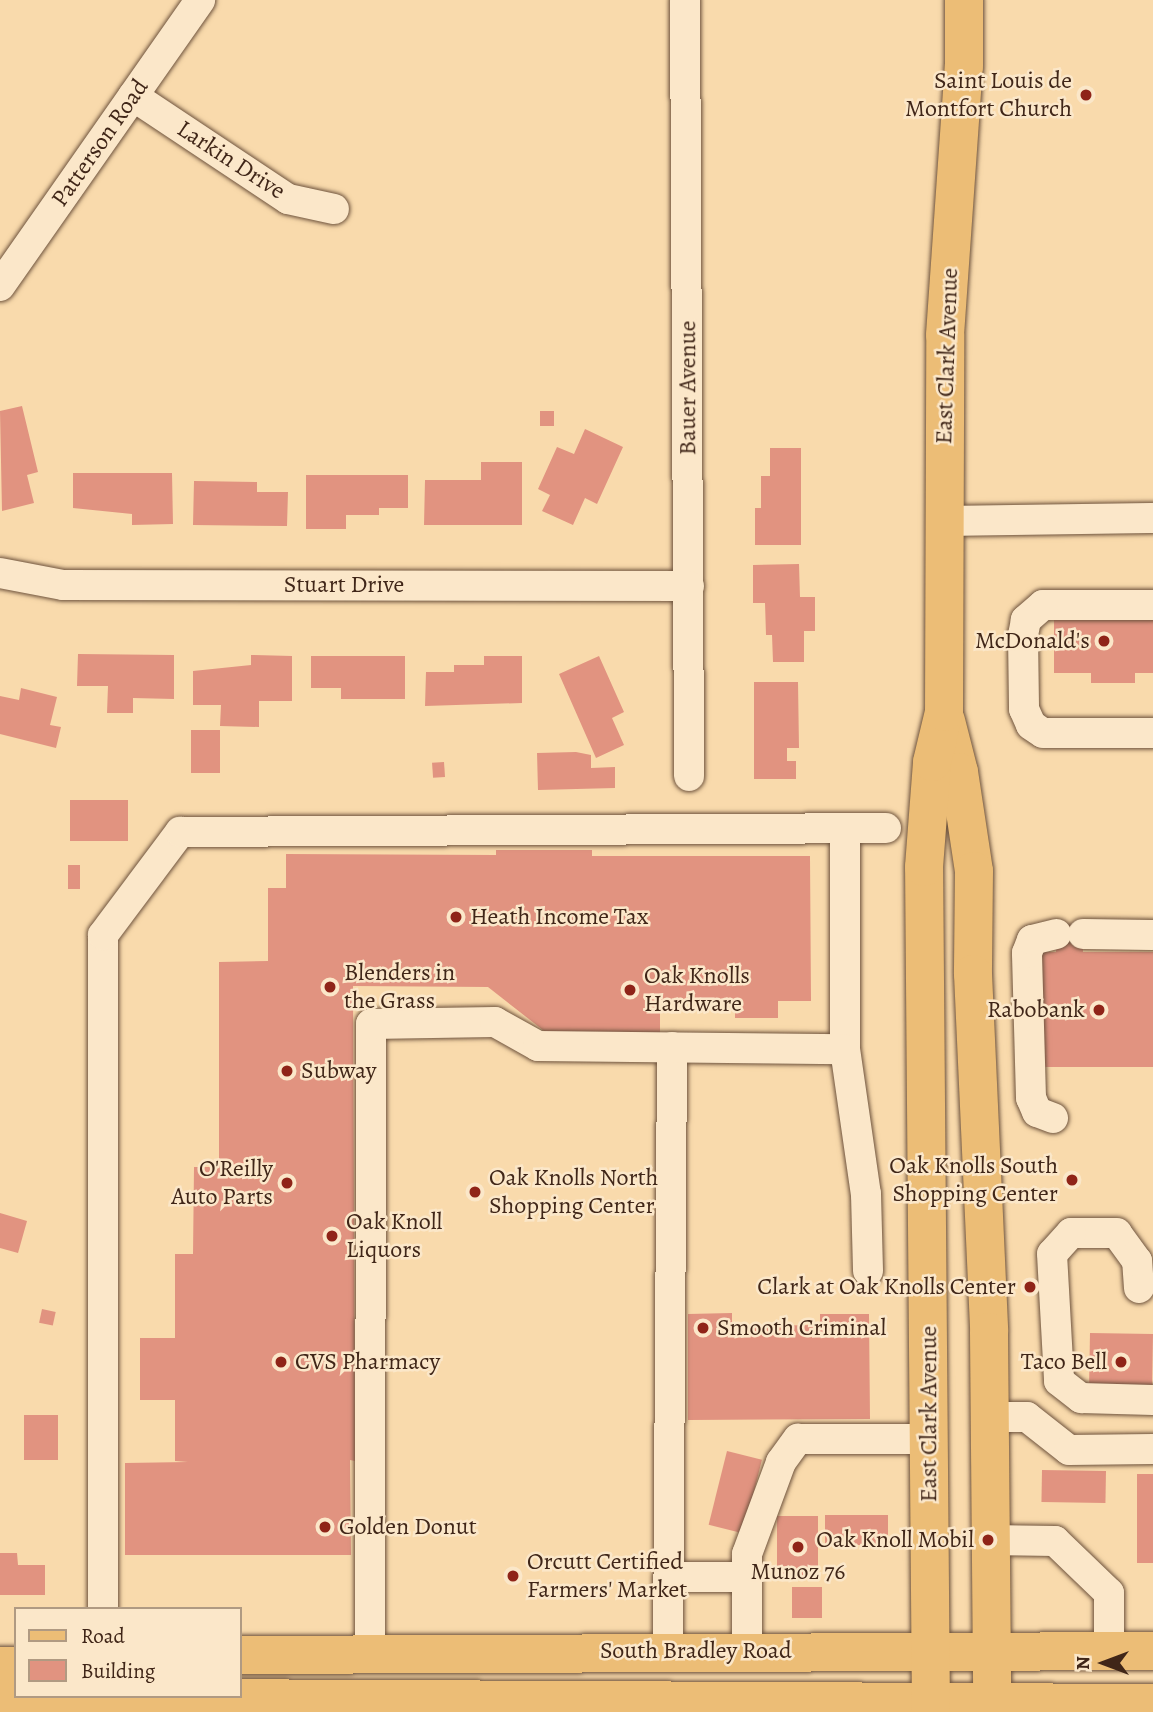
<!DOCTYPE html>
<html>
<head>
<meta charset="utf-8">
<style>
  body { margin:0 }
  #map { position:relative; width:1153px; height:1712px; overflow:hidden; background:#f9daac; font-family:Alegreya,serif }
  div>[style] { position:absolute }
  .building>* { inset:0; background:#e19380; transform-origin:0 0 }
  .roads { filter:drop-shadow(0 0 2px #6e533d) drop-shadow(0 0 2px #6e533d) }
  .minor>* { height:30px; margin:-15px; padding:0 15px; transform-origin:15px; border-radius:15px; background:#fbe7c9 }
  .major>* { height:38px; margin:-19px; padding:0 19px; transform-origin:19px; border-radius:19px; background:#ecbd76 }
  .dots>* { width:19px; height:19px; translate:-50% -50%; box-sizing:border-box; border:4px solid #fbe7c9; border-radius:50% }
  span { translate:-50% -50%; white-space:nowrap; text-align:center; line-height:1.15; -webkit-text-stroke:5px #fbe7c9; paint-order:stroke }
  .poi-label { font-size:24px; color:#402618 }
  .right { translate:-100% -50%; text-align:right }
  .left { translate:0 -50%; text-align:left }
  .street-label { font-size:24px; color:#402618 }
  .legend { position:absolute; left:14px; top:1607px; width:228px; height:91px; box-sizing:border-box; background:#fbe7c9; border:2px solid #b09a82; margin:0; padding:9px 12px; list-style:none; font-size:21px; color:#402618 }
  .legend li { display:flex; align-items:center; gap:14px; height:35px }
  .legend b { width:35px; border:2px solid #b09a82 }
  .north { position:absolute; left:1069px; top:1628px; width:70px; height:70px; -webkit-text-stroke:5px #fbe7c9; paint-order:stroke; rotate:270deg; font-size:19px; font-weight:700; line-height:28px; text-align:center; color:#402618 }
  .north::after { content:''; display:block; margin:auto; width:24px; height:32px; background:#402618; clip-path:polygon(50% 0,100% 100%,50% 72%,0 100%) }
</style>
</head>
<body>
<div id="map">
  <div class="building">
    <div style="clip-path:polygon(22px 406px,38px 472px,27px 475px,34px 503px,2px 511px,0 411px)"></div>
    <div style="left:540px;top:411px;width:14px;height:15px"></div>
    <div style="clip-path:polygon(585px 429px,623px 447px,597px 504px,585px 498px,573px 525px,542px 511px,550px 495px,538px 489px,557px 447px,574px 454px)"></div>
    <div style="clip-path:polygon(770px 448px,801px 448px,801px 545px,755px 545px,755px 508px,761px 508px,761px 476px,770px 476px)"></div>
    <div style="clip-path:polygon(481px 462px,522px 462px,522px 525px,424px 525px,425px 480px,481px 480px)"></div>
    <div style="clip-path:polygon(73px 473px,172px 473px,173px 524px,132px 525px,132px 514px,73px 508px)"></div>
    <div style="clip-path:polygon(306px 475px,408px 475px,408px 508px,379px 508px,379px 515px,346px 515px,346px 529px,306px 529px)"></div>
    <div style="clip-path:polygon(194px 481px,257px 482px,257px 492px,288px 492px,287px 526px,193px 525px)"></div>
    <div style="clip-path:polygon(799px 564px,800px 597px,815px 597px,815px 631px,804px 631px,804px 662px,773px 662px,772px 635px,766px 635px,765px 603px,753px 603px,753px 565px)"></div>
    <div style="clip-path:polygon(1054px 608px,1153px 608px,1153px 673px,1135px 673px,1135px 683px,1091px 683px,1091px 673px,1054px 673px)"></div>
    <div style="clip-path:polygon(78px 654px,174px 655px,174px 699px,133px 698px,133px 713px,107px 713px,108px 686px,77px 686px)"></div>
    <div style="clip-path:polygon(251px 655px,292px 656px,292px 701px,259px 701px,259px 727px,220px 726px,221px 705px,193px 705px,193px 671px,251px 665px)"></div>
    <div style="clip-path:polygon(311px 656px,405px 656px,405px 699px,341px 699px,341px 688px,311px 688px)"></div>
    <div style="clip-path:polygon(484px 656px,522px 656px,522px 703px,425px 706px,426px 672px,454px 672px,454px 665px,484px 665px)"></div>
    <div style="clip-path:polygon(599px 656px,624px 712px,612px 718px,624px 745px,596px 758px,559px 674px)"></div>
    <div style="clip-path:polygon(754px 682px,798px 682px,799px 748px,787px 748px,787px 761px,796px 761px,796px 779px,754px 779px)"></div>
    <div style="clip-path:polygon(21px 688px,57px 697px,50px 725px,61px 727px,56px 748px,0 734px,0 696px,19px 700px)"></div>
    <div style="left:191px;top:730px;width:29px;height:43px"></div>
    <div style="clip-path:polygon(576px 752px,591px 755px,591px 768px,615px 767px,615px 788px,538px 790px,537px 753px)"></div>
    <div style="left:444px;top:762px;width:15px;height:12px;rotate:86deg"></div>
    <div style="left:70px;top:800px;width:58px;height:41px"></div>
    <div style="clip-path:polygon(496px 850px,592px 850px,592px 856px,810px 856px,811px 1001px,778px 1001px,778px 1018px,735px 1018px,735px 1000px,660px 1001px,660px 1034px,548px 1034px,488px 987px,353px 986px,355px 1461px,350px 1460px,351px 1555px,125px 1555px,125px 1463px,188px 1462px,175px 1461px,175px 1400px,140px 1400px,140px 1338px,175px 1338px,175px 1254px,193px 1254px,194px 1167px,219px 1167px,219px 962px,268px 961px,268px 888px,286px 888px,286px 854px,496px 855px)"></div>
    <div style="left:68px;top:865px;width:12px;height:24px"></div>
    <div style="clip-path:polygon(1056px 925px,1083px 925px,1083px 952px,1153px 952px,1153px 1067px,1041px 1067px,1041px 952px,1056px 952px)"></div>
    <div style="clip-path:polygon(0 1213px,27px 1221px,18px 1253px,0 1248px)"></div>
    <div style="left:42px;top:1309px;width:14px;height:14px;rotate:12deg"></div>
    <div style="clip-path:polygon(732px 1313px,732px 1326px,820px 1325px,820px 1314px,869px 1314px,870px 1419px,688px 1420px,688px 1314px)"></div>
    <div style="left:1090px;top:1333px;width:63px;height:57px;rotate:1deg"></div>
    <div style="left:24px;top:1415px;width:34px;height:45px"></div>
    <div style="left:727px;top:1451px;width:36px;height:76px;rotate:14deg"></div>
    <div style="left:1042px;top:1470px;width:64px;height:32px;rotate:1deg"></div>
    <div style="left:1137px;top:1474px;width:16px;height:89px"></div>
    <div style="left:825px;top:1515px;width:63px;height:30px"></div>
    <div style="left:777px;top:1516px;width:41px;height:61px"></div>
    <div style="clip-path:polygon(0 1553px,17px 1553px,18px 1565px,45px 1565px,45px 1595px,0 1595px)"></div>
    <div style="left:792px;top:1587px;width:30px;height:31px"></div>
  </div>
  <div class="roads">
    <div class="minor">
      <div style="left:685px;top:0;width:776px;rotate:89.7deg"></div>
      <div style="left:133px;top:96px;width:186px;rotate:33.6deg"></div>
      <div style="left:288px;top:199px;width:47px;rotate:12.3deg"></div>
      <div style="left:0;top:286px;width:349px;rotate:-55deg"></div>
      <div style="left:942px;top:521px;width:211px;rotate:-0.8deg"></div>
      <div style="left:0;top:573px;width:64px;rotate:10.8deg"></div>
      <div style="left:63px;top:585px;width:626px;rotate:0.09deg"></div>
      <div style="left:1153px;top:605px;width:110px;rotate:180deg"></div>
      <div style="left:1043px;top:605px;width:23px;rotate:139deg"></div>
      <div style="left:1026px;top:620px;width:15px;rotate:101deg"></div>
      <div style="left:1023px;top:635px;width:74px;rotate:89.2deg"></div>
      <div style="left:1024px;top:709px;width:17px;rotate:66deg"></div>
      <div style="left:1031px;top:725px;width:14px;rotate:34deg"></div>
      <div style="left:1043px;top:733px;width:110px"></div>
      <div style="left:845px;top:829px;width:220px;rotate:90deg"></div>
      <div style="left:845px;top:1049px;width:147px;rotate:81.8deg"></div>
      <div style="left:866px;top:1194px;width:77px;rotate:88.5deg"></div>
      <div style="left:1083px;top:934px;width:70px;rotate:0.8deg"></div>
      <div style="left:1053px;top:1118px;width:17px;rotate:-159deg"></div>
      <div style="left:1037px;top:1112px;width:15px;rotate:-113deg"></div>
      <div style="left:1031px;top:1098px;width:145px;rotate:-91.6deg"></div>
      <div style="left:1027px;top:953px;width:14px;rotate:-69deg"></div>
      <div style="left:1032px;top:940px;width:25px;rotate:-14deg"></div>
      <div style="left:1139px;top:1288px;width:27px;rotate:-94deg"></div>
      <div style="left:1137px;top:1261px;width:34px;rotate:-126deg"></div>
      <div style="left:1117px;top:1233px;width:46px;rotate:180deg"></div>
      <div style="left:1071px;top:1233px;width:28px;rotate:132deg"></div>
      <div style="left:1052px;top:1254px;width:127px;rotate:86.8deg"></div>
      <div style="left:1059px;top:1381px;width:28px;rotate:38deg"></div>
      <div style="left:1081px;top:1398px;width:72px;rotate:1.6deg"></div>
      <div style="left:990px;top:1417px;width:37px"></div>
      <div style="left:1027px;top:1417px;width:53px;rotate:38.2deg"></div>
      <div style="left:1069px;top:1450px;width:84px;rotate:-0.7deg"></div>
      <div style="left:988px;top:1540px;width:67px;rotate:0.9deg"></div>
      <div style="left:1055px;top:1541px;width:75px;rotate:43.9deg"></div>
      <div style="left:1109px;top:1593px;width:57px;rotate:90deg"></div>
      <div style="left:669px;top:1577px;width:77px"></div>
      <div style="left:103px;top:1609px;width:674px;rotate:-90deg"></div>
      <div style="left:103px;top:935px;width:129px;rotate:-53.2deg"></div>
      <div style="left:180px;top:832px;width:706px;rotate:-0.32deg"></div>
      <div style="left:747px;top:1651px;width:97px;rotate:-90deg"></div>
      <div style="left:747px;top:1554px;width:98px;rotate:-69.7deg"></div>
      <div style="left:781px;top:1462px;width:29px;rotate:-54deg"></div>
      <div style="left:798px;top:1439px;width:131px"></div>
      <div style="left:668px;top:1652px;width:605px;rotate:-89.62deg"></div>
      <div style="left:370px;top:1654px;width:630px;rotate:-89.91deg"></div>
      <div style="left:371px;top:1024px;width:124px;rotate:-0.9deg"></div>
      <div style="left:495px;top:1022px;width:49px;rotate:29.2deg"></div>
      <div style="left:538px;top:1046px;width:307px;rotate:0.6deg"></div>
    </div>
    <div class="major">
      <div style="left:946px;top:721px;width:53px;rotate:75.7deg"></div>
      <div style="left:959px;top:772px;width:100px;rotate:81.4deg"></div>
      <div style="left:974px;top:871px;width:103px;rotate:90.6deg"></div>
      <div style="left:973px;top:974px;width:358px;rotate:87.4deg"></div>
      <div style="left:989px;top:1332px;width:380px;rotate:89.5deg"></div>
      <div style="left:240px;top:1655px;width:913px;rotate:-0.25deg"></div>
      <div style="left:0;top:1666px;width:16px"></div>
      <div style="left:0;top:1697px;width:1153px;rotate:0.3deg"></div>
      <div style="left:931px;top:1712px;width:845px;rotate:-90.47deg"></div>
      <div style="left:924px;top:867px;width:105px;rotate:-85.6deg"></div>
      <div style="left:932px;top:762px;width:51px;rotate:-76.5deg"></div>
      <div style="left:944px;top:712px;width:377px;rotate:-89.8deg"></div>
      <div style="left:945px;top:335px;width:270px;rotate:-86deg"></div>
      <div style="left:964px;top:66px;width:66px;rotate:-90deg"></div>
    </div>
  </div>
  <div class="dots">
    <div style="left:1086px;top:95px;background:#8f2418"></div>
    <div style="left:1104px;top:641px;background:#8f2418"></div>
    <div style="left:456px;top:917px;background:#8f2418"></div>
    <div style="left:330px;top:987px;background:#8f2418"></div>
    <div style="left:630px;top:990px;background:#8f2418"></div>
    <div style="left:1099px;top:1010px;background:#8f2418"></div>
    <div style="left:287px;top:1071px;background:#8f2418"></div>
    <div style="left:1072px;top:1180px;background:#8f2418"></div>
    <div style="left:287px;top:1183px;background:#8f2418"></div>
    <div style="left:475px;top:1192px;background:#8f2418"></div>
    <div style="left:332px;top:1236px;background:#8f2418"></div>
    <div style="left:1030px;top:1287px;background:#8f2418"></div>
    <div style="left:703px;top:1328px;background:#8f2418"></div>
    <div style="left:281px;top:1362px;background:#8f2418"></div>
    <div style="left:1121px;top:1362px;background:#8f2418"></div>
    <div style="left:325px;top:1527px;background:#8f2418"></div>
    <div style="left:988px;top:1540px;background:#8f2418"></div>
    <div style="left:798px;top:1547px;background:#8f2418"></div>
    <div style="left:513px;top:1576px;background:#8f2418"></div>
  </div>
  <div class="poi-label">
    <span class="right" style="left:1072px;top:95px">Saint Louis de<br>Montfort Church</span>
    <span class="right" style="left:1090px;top:641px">McDonald's</span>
    <span class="left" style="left:470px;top:917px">Heath Income Tax</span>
    <span class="left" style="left:344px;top:987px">Blenders in<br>the Grass</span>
    <span class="left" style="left:644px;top:990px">Oak Knolls<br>Hardware</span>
    <span class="right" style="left:1085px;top:1010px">Rabobank</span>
    <span class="left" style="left:301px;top:1071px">Subway</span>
    <span class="right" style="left:1058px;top:1180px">Oak Knolls South<br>Shopping Center</span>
    <span class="right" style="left:273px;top:1183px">O'Reilly<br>Auto Parts</span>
    <span class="left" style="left:489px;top:1192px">Oak Knolls North<br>Shopping Center</span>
    <span class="left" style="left:346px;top:1236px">Oak Knoll<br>Liquors</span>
    <span class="right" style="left:1016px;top:1287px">Clark at Oak Knolls Center</span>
    <span class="left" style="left:717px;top:1328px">Smooth Criminal</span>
    <span class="left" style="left:295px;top:1362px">CVS Pharmacy</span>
    <span class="right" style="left:1107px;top:1362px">Taco Bell</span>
    <span class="left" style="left:339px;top:1527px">Golden Donut</span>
    <span class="right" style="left:974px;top:1540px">Oak Knoll Mobil</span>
    <span class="left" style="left:527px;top:1576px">Orcutt Certified<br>Farmers' Market</span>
    <span style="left:798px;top:1572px">Munoz 76</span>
  </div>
  <div class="street-label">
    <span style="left:100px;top:143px;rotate:-55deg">Patterson Road</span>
    <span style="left:231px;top:160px;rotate:33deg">Larkin Drive</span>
    <span style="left:947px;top:356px;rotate:-88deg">East Clark Avenue</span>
    <span style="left:688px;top:388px;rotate:-90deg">Bauer Avenue</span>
    <span style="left:344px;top:585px">Stuart Drive</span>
    <span style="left:929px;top:1414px;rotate:-90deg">East Clark Avenue</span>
    <span style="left:696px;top:1651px">South Bradley Road</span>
  </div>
  <ul class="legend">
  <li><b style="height:9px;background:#ecbd76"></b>Road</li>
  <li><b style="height:19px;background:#e19380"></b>Building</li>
  </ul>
  <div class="north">N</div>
</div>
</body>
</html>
